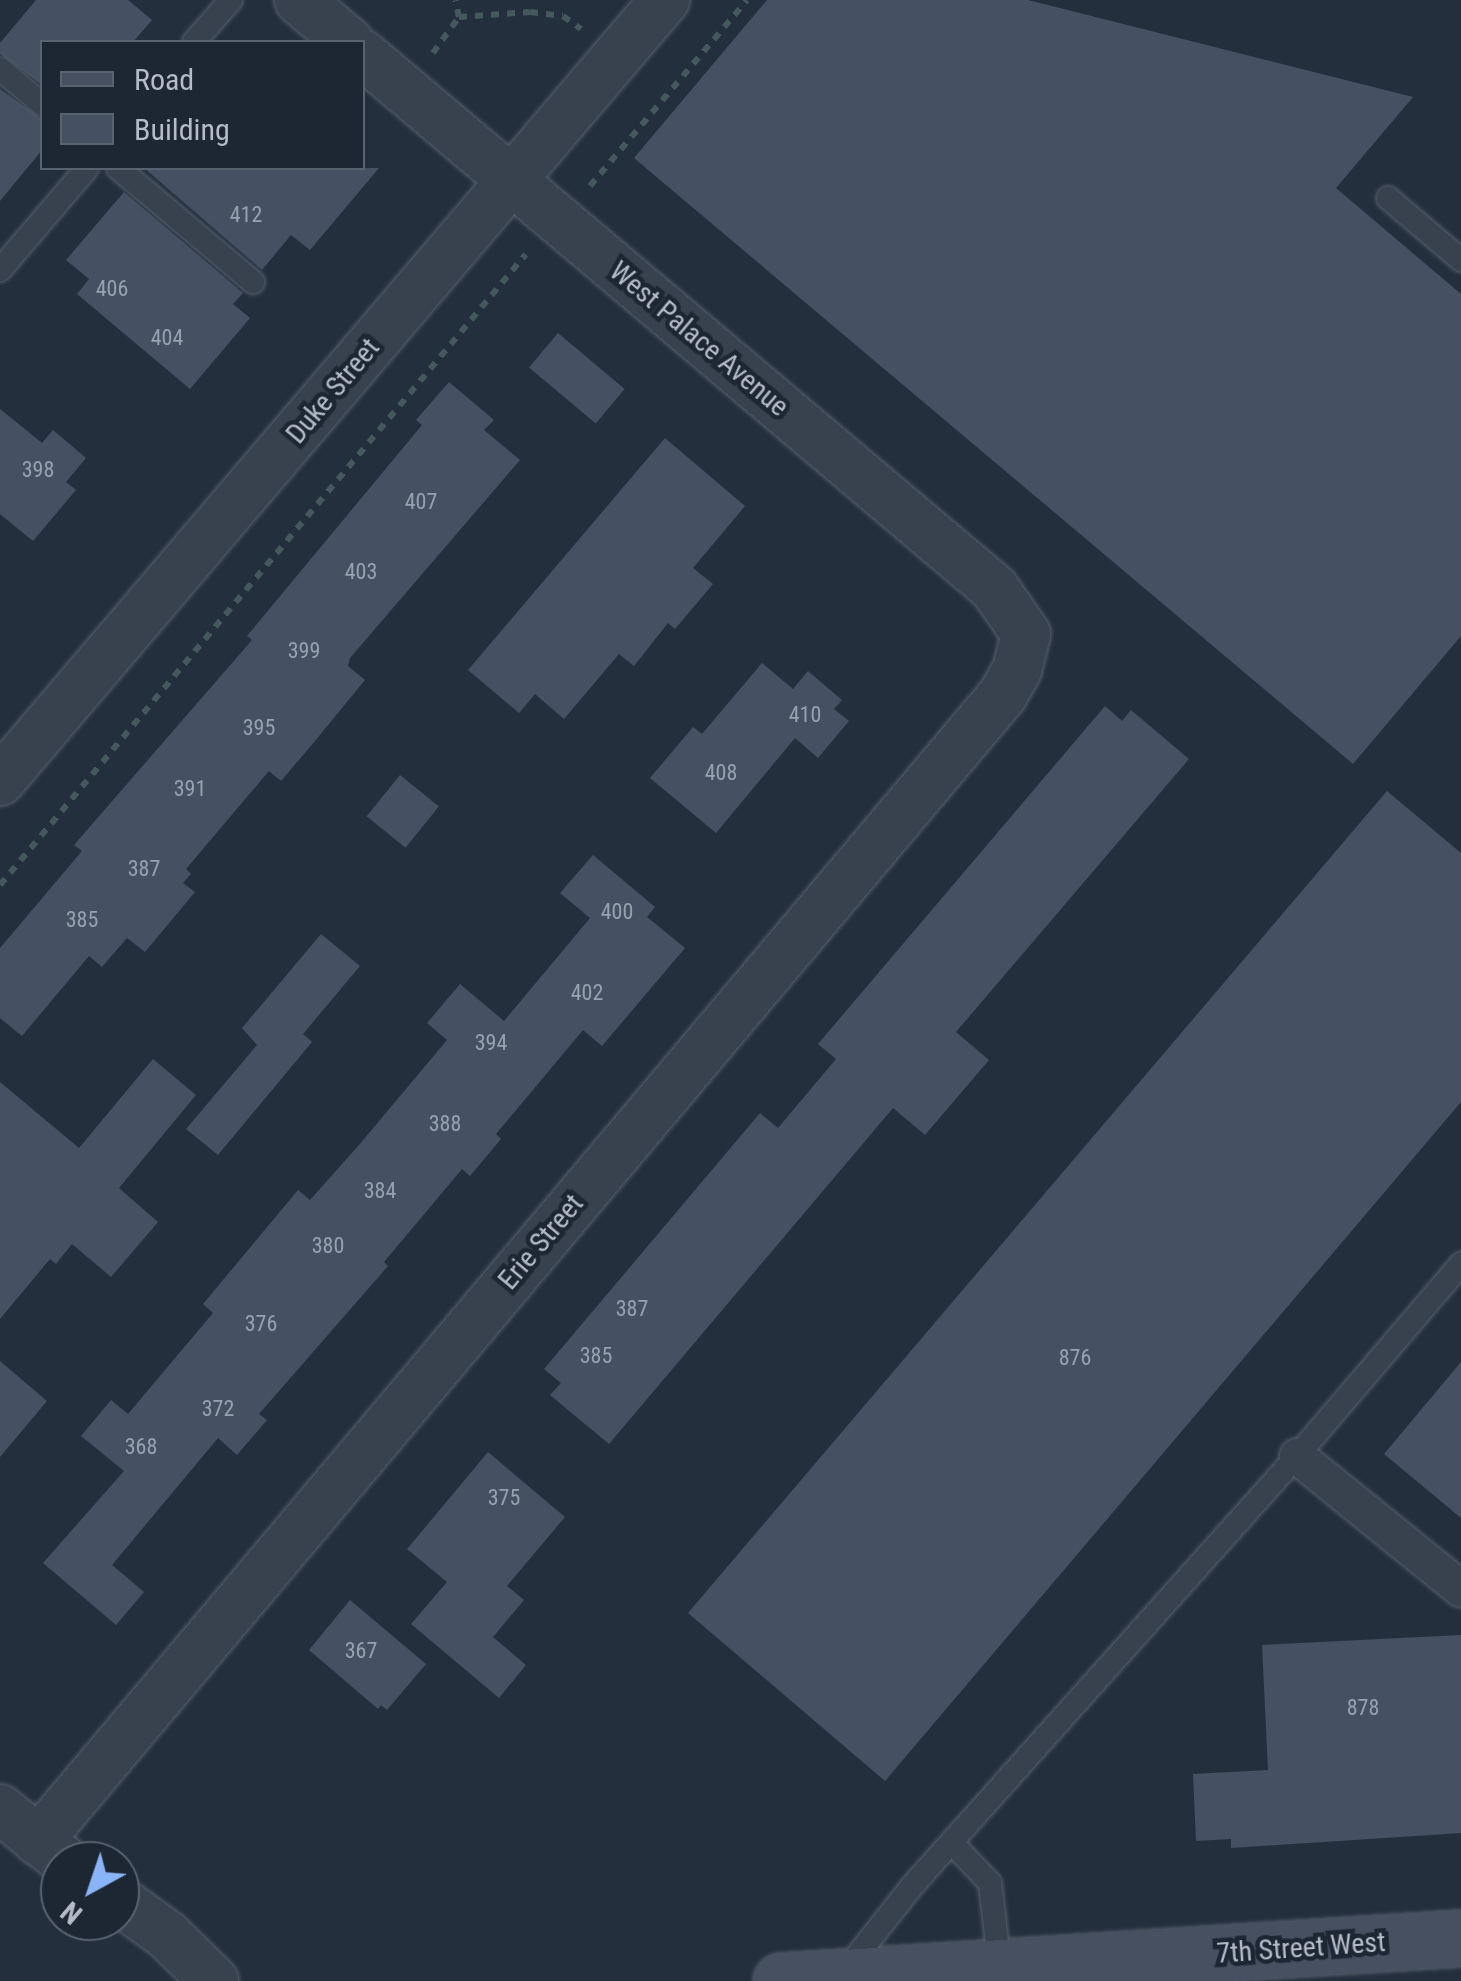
<!DOCTYPE html>
<html>
<head>
<meta charset="utf-8">
<style>
  body { margin:0 }
  #map { position:relative; width:1461px; height:1981px; overflow:hidden; background:#242f3e; font-family:"Roboto Condensed",sans-serif }
  div>[style] { position:absolute }
  .building>* { inset:0; background:#455162; transform-origin:0 0 }
  .path>* { height:6px; margin-top:-3px; transform-origin:0; background:repeating-linear-gradient(90deg,#44595c 0 8px,transparent 0 16px) }
  .roads { filter:drop-shadow(0 0 2px #565f6c) drop-shadow(0 0 2px #565f6c) }
  .service>* { height:22px; margin:-11px; padding:0 11px; transform-origin:11px; border-radius:11px; background:#38414e }
  .pedestrian>* { height:35px; margin:-17.5px; padding:0 17.5px; transform-origin:17.5px; border-radius:17.5px; background:#38414e }
  .minor>* { height:48px; margin:-24px; padding:0 24px; transform-origin:24px; border-radius:24px; background:#38414e }
  .secondary>* { height:55px; margin:-27.5px; padding:0 27.5px; transform-origin:27.5px; border-radius:27.5px; background:#465061 }
  span { translate:-50% -50%; white-space:nowrap; text-align:center; line-height:1.15; -webkit-text-stroke:9px #1d2633; paint-order:stroke }
  .number-label { font-size:22px; color:#98a1af }
  .number-label span { -webkit-text-stroke-width:0 }
  .street-label { font-size:28px; color:#b4bcc9 }
  .legend { position:absolute; left:40px; top:40px; width:325px; height:130px; box-sizing:border-box; background:#1d2633; border:2px solid #59626f; margin:0; padding:12px 18px; list-style:none; font-size:30px; color:#b4bcc9 }
  .legend li { display:flex; align-items:center; gap:20px; height:50px }
  .legend b { width:50px; border:2px solid #59626f }
  .north { position:absolute; left:40px; top:1841px; width:100px; height:100px; box-sizing:border-box; background:#1d2633; border:2px solid #59626f; border-radius:50%; rotate:220deg; font-size:28px; font-weight:700; line-height:40px; text-align:center; color:#b4bcc9 }
  .north::after { content:''; display:block; margin:auto; width:35px; height:45px; background:#8ab4f8; clip-path:polygon(50% 0,100% 100%,50% 72%,0 100%) }
</style>
</head>
<body>
<div id="map">
  <div class="building">
    <div style="clip-path:polygon(36px 0,128px 0,152px 20px,133px 42px,42px 42px,42px 85px,0 54px,0 43px)"></div>
    <div style="clip-path:polygon(767px 0,1028px 0,1413px 97px,1336px 188px,1461px 294px,1461px 636px,1353px 764px,634px 158px)"></div>
    <div style="clip-path:polygon(0 89px,42px 119px,42px 150px,0 201px)"></div>
    <div style="clip-path:polygon(144px 168px,379px 168px,310px 250px,291px 235px,262px 270px)"></div>
    <div style="clip-path:polygon(124px 192px,243px 293px,233px 304px,250px 318px,190px 389px,77px 294px,89px 279px,66px 260px)"></div>
    <div style="left:558px;top:333px;width:87px;height:45px;rotate:40deg"></div>
    <div style="clip-path:polygon(449px 382px,494px 420px,484px 430px,520px 460px,350px 658px,348px 666px,365px 680px,315px 741px,281px 781px,269px 771px,186px 869px,191px 874px,183px 883px,195px 892px,145px 952px,127px 938px,102px 967px,89px 956px,22px 1036px,0 1018px,0 948px,82px 851px,74px 845px,252px 640px,247px 636px,422px 425px,416px 420px)"></div>
    <div style="clip-path:polygon(0 409px,42px 443px,53px 430px,86px 458px,66px 482px,76px 490px,33px 541px,0 514px)"></div>
    <div style="clip-path:polygon(665px 438px,745px 506px,693px 568px,713px 584px,675px 629px,668px 623px,634px 666px,619px 654px,564px 719px,535px 694px,519px 713px,468px 670px)"></div>
    <div style="clip-path:polygon(762px 663px,793px 689px,808px 671px,842px 700px,834px 709px,849px 721px,818px 758px,795px 738px,716px 833px,650px 778px,693px 727px,702px 734px)"></div>
    <div style="clip-path:polygon(1105px 706px,1122px 721px,1131px 710px,1189px 759px,956px 1032px,989px 1060px,925px 1135px,893px 1108px,609px 1444px,550px 1395px,561px 1383px,544px 1369px,760px 1113px,778px 1128px,836px 1059px,818px 1044px)"></div>
    <div style="left:400px;top:775px;width:50px;height:53px;rotate:39deg"></div>
    <div style="clip-path:polygon(1387px 791px,1461px 853px,1461px 1102px,885px 1781px,688px 1613px)"></div>
    <div style="clip-path:polygon(593px 855px,655px 907px,647px 917px,685px 948px,602px 1046px,583px 1030px,496px 1134px,501px 1139px,470px 1176px,462px 1169px,384px 1262px,388px 1266px,259px 1414px,267px 1420px,237px 1455px,218px 1438px,112px 1565px,144px 1592px,116px 1625px,43px 1563px,124px 1471px,81px 1436px,111px 1400px,128px 1414px,213px 1313px,203px 1304px,298px 1190px,310px 1200px,359px 1145px,447px 1040px,427px 1023px,460px 984px,504px 1021px,590px 918px,560px 893px)"></div>
    <div style="clip-path:polygon(321px 934px,360px 966px,303px 1034px,312px 1042px,218px 1155px,186px 1129px,257px 1045px,242px 1028px)"></div>
    <div style="clip-path:polygon(153px 1059px,196px 1095px,119px 1188px,158px 1222px,111px 1277px,72px 1244px,56px 1264px,50px 1259px,0 1319px,0 1082px,79px 1148px)"></div>
    <div style="clip-path:polygon(0 1361px,47px 1401px,0 1457px)"></div>
    <div style="clip-path:polygon(1461px 1362px,1461px 1518px,1384px 1454px)"></div>
    <div style="clip-path:polygon(488px 1452px,565px 1517px,507px 1586px,524px 1600px,493px 1637px,526px 1665px,499px 1698px,411px 1624px,447px 1582px,407px 1549px)"></div>
    <div style="clip-path:polygon(350px 1600px,426px 1664px,387px 1710px,381px 1705px,378px 1709px,309px 1650px)"></div>
    <div style="clip-path:polygon(1461px 1635px,1461px 1833px,1231px 1848px,1231px 1839px,1196px 1841px,1193px 1774px,1268px 1770px,1262px 1645px)"></div>
  </div>
  <div class="path">
    <div style="left:459px;top:17px;width:71px;rotate:-4deg"></div>
    <div style="left:530px;top:12px;width:33px;rotate:7deg"></div>
    <div style="left:563px;top:16px;width:22px;rotate:36deg"></div>
    <div style="left:433px;top:53px;width:44px;rotate:-54.2deg"></div>
    <div style="left:459px;top:17px;width:17px;rotate:-103deg"></div>
    <div style="left:590px;top:186px;width:243px;rotate:-49.8deg"></div>
    <div style="left:0;top:885px;width:821px;rotate:-50.19deg"></div>
  </div>
  <div class="roads">
    <div class="service">
      <div style="left:194px;top:42px;width:56px;rotate:-48.6deg"></div>
      <div style="left:0;top:69px;width:55px;rotate:39.8deg"></div>
      <div style="left:118px;top:168px;width:177px;rotate:40.2deg"></div>
      <div style="left:1388px;top:198px;width:96px;rotate:40.3deg"></div>
      <div style="left:0;top:270px;width:134px;rotate:-49.5deg"></div>
      <div style="left:953px;top:1844px;width:54px;rotate:46.5deg"></div>
      <div style="left:990px;top:1883px;width:86px;rotate:83.3deg"></div>
      <div style="left:845px;top:1971px;width:110px;rotate:-51.7deg"></div>
      <div style="left:913px;top:1885px;width:576px;rotate:-48.17deg"></div>
      <div style="left:1297px;top:1456px;width:253px;rotate:-49.5deg"></div>
    </div>
    <div class="pedestrian">
      <div style="left:1297px;top:1456px;width:211px;rotate:39deg"></div>
    </div>
    <div class="minor">
      <div style="left:299px;top:0;width:65px;rotate:40deg"></div>
      <div style="left:0;top:781px;width:1026px;rotate:-49.59deg"></div>
      <div style="left:0;top:1809px;width:83px;rotate:38.7deg"></div>
      <div style="left:38px;top:1841px;width:1497px;rotate:-49.91deg"></div>
      <div style="left:1002px;top:696px;width:30px;rotate:-60deg"></div>
      <div style="left:1017px;top:670px;width:37px;rotate:-76deg"></div>
      <div style="left:1026px;top:634px;width:56px;rotate:-124.8deg"></div>
      <div style="left:994px;top:588px;width:827px;rotate:-139.8deg"></div>
      <div style="left:120px;top:1901px;width:58px;rotate:35.9deg"></div>
      <div style="left:167px;top:1935px;width:66px;rotate:44.4deg"></div>
    </div>
    <div class="secondary">
      <div style="left:781px;top:1981px;width:681px;rotate:-3.62deg"></div>
    </div>
  </div>
  <div class="number-label">
    <span style="left:246px;top:215px">412</span>
    <span style="left:112px;top:289px">406</span>
    <span style="left:167px;top:338px">404</span>
    <span style="left:38px;top:470px">398</span>
    <span style="left:421px;top:502px">407</span>
    <span style="left:361px;top:572px">403</span>
    <span style="left:304px;top:651px">399</span>
    <span style="left:805px;top:715px">410</span>
    <span style="left:259px;top:728px">395</span>
    <span style="left:721px;top:773px">408</span>
    <span style="left:190px;top:789px">391</span>
    <span style="left:144px;top:869px">387</span>
    <span style="left:617px;top:912px">400</span>
    <span style="left:82px;top:920px">385</span>
    <span style="left:587px;top:993px">402</span>
    <span style="left:491px;top:1043px">394</span>
    <span style="left:445px;top:1124px">388</span>
    <span style="left:380px;top:1191px">384</span>
    <span style="left:328px;top:1246px">380</span>
    <span style="left:632px;top:1309px">387</span>
    <span style="left:261px;top:1324px">376</span>
    <span style="left:596px;top:1356px">385</span>
    <span style="left:1075px;top:1358px">876</span>
    <span style="left:218px;top:1409px">372</span>
    <span style="left:141px;top:1447px">368</span>
    <span style="left:504px;top:1498px">375</span>
    <span style="left:361px;top:1651px">367</span>
    <span style="left:1363px;top:1708px">878</span>
  </div>
  <div class="street-label">
    <span style="left:699px;top:339px;rotate:40deg">West Palace Avenue</span>
    <span style="left:333px;top:391px;rotate:-50deg">Duke Street</span>
    <span style="left:541px;top:1242px;rotate:-50deg">Erie Street</span>
    <span style="left:1301px;top:1948px;rotate:-4deg">7th Street West</span>
  </div>
  <ul class="legend">
  <li><b style="height:12px;background:#465061"></b>Road</li>
  <li><b style="height:28px;background:#455162"></b>Building</li>
  </ul>
  <div class="north">N</div>
</div>
</body>
</html>
